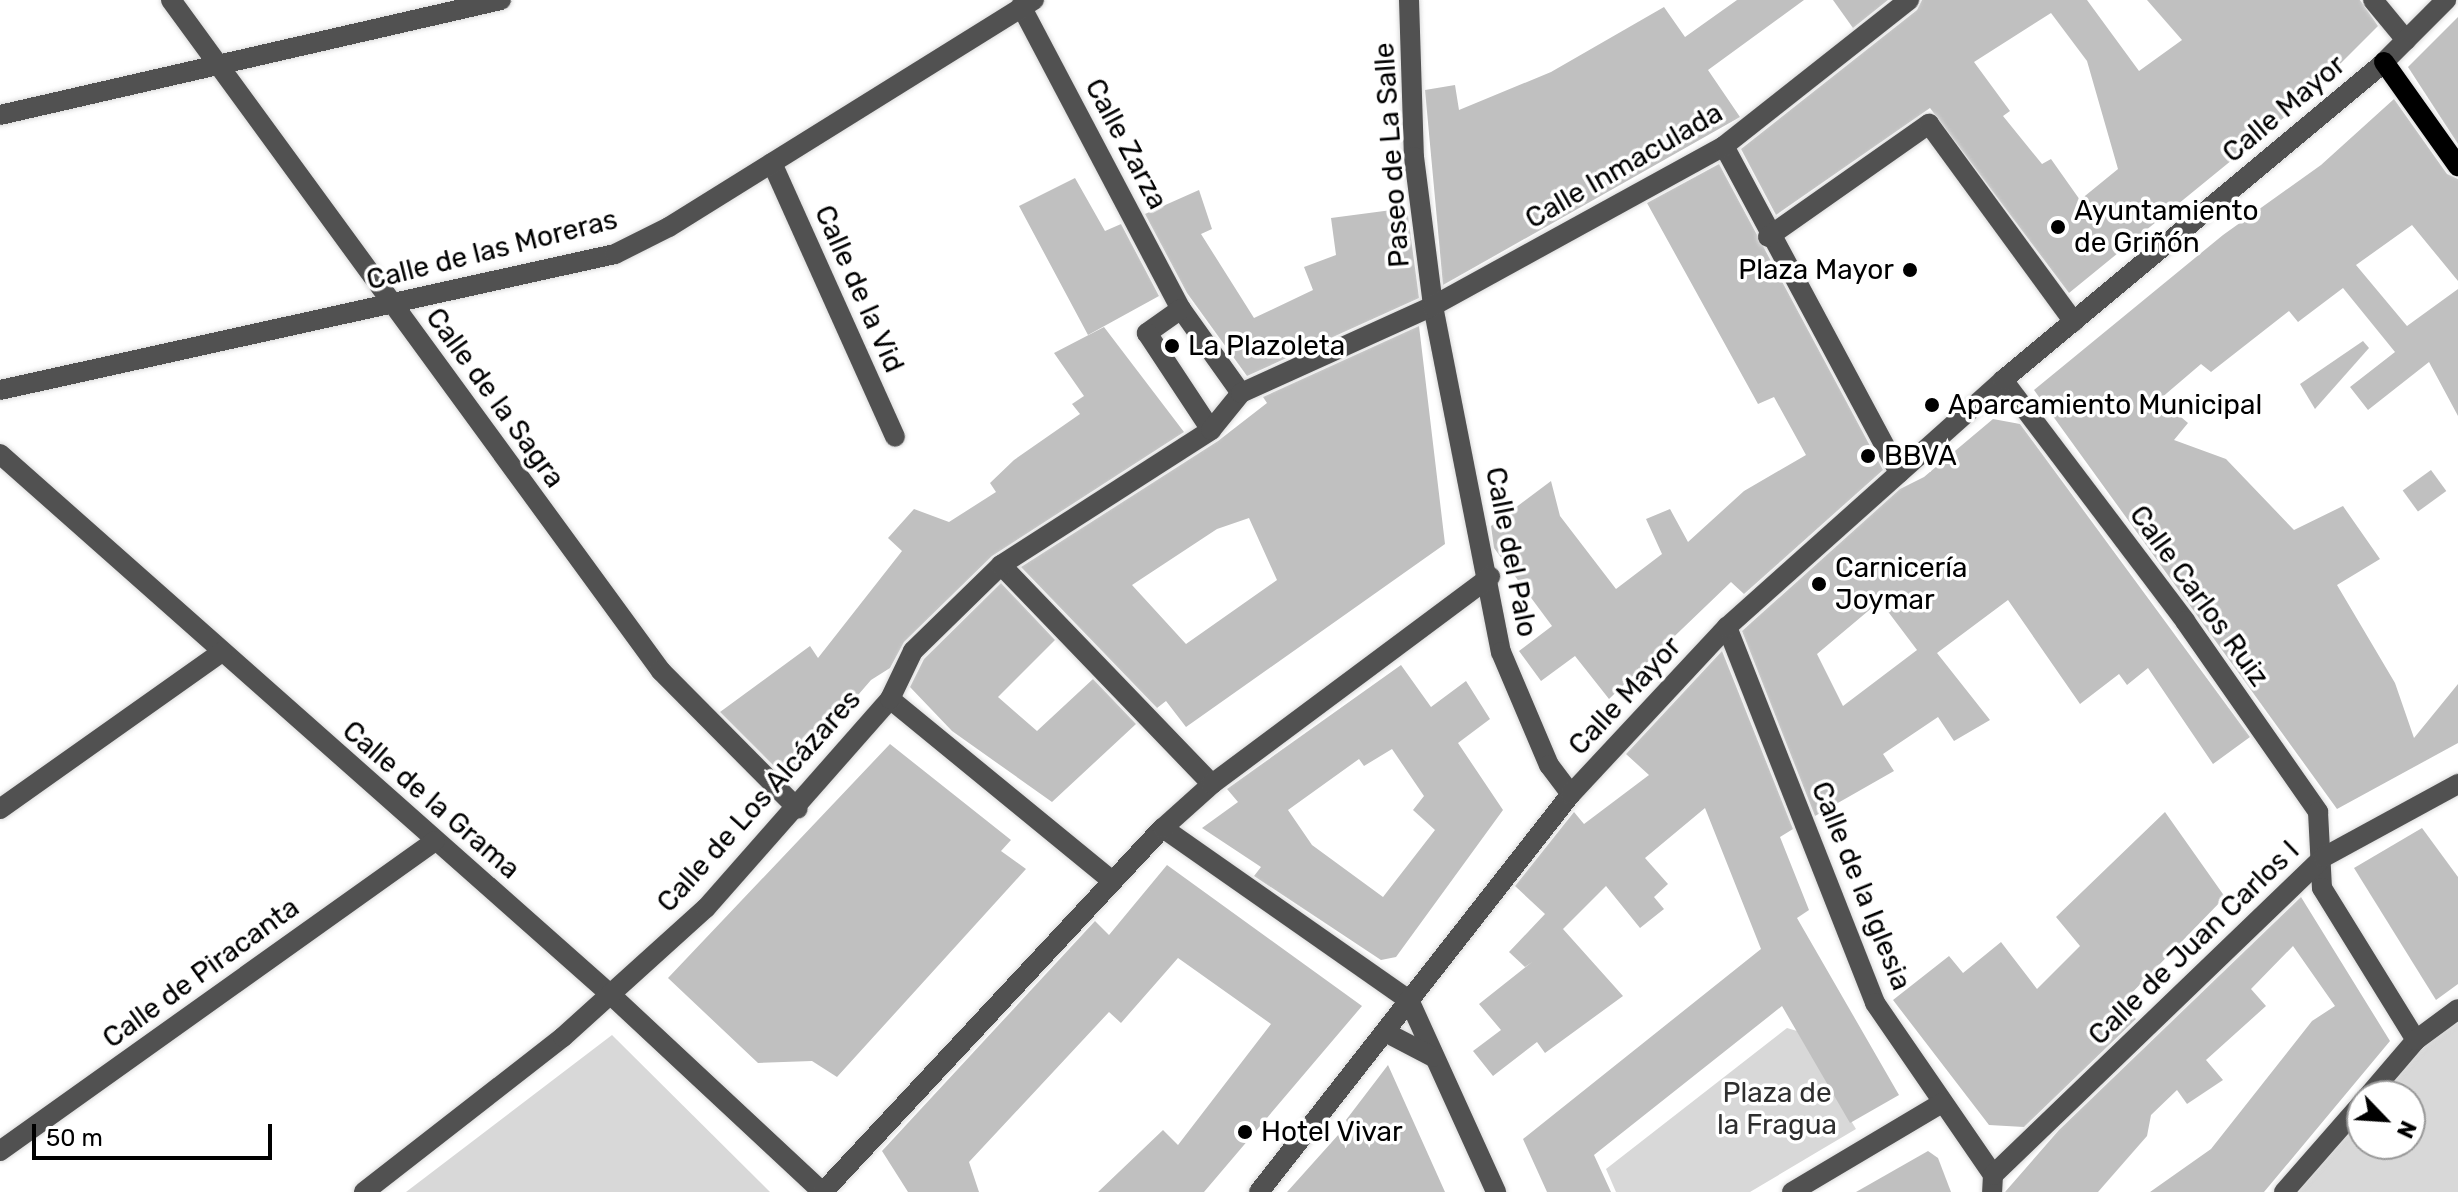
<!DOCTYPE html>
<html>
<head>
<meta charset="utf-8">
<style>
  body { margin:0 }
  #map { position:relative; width:2458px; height:1192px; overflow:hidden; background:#fff; font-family:Rubik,sans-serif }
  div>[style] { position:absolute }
  .green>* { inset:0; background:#d8d8d8 }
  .building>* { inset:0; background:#c0c0c0; transform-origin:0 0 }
  .roads { filter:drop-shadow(0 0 2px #dbdbdb) drop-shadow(0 0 2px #dbdbdb) }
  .minor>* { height:20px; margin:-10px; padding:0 10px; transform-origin:10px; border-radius:10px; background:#515151 }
  .major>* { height:20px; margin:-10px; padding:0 10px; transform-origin:10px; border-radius:10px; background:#000 }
  .dots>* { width:22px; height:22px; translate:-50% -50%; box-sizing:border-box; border:4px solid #fff; border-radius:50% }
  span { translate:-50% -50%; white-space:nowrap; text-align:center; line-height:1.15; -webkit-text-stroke:7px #fff; paint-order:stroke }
  .street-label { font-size:28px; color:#000 }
  .poi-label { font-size:28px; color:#000 }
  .left { translate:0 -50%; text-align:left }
  .right { translate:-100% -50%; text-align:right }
  .park-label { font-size:28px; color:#2f2f2f }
  .north { position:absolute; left:2346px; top:1080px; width:80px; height:80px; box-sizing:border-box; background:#fff; border:2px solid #999; border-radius:50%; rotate:115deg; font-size:22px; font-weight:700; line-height:32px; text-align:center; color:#000 }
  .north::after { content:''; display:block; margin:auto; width:28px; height:36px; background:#000; clip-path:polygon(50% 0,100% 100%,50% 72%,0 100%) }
  .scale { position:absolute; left:32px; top:1124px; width:240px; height:36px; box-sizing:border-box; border:4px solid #000; border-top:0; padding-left:10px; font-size:24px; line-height:28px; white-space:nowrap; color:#000; -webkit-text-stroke:6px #fff; paint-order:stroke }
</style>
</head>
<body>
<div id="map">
  <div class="green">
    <div style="clip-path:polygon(2458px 1009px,2458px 1192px,2284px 1192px,2362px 1103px,2362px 1144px,2410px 1144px,2410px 1096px,2368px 1096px)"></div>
    <div style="clip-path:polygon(1787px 1028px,1797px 1031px,1856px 1129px,1750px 1192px,1616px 1192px,1606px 1169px)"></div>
    <div style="clip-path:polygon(612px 1035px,770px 1192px,406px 1192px)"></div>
  </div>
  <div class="building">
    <div style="clip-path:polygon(1737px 0,1804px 0,1708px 70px,1740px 117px,1443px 285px,1425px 90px,1455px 85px,1459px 110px,1551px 72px,1664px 7px,1685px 37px)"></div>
    <div style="clip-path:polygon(1833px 0,1888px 0,1853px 28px)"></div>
    <div style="clip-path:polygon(evenodd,1922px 0,2087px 0,2139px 71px,2182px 40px,2147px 0,2360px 0,2378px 26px,2297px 107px,2069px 293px,1930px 108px,1776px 215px,1741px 149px,1917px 10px,1922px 0,2051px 13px,2087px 61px,2118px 169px,2080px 200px,2051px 159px,2042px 164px,2003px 116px,2010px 111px,1974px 62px,2051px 13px)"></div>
    <div style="clip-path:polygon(2458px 17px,2458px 144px,2408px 67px)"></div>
    <div style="clip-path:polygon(2394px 99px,2447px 174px,2458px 179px,2458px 281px,2412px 225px,2356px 265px,2407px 326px,2458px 289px,2458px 416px,2429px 362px,2368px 410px,2350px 387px,2395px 352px,2343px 288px,2298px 322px,2289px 311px,2211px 372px,2201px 364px,2160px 399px,2188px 423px,2174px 440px,2226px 459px,2294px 530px,2343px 506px,2380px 559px,2337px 585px,2395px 683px,2414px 738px,2458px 684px,2458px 743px,2337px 809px,2034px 390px,2223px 235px,2321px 165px)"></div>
    <div style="clip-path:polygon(1719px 164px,1883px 470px,1744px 594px,1731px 582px,1609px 699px,1575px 656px,1541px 681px,1519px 651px,1552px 626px,1494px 548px,1491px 526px,1551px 481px,1560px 516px,1616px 589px,1662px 554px,1646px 519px,1670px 509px,1688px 542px,1744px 491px,1806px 455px,1774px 397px,1758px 404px,1647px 203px)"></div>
    <div style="clip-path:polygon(1075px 178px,1105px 231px,1121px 224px,1159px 296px,1088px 335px,1019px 206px)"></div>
    <div style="clip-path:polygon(1199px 190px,1212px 229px,1201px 234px,1254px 318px,1313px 290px,1304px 267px,1336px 255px,1331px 218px,1407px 208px,1419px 298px,1247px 376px,1187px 293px,1145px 214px)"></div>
    <div style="clip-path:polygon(evenodd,1419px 326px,1445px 544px,1186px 727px,1166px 701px,1157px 708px,1021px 567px,1218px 441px,1267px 403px,1263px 397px,1419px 326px,1249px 518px,1277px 580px,1186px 644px,1132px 585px,1217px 529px,1249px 518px)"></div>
    <div style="clip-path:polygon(1104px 327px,1184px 432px,992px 556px,904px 642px,890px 668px,871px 680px,794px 769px,774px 766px,720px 712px,810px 646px,818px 658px,902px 551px,888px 538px,914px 509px,949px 522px,996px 492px,990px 483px,1014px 460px,1080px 414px,1072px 404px,1084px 396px,1054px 353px)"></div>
    <div style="clip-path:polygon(2363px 341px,2369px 348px,2315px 409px,2300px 384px)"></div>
    <div style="clip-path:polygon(evenodd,1993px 419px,2020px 424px,2250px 737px,2213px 764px,2148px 668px,2127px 685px,2119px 674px,2080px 704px,2008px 600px,1937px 653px,1990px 720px,1954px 741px,1938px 717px,1883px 754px,1894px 771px,1815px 816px,1742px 631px,1900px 489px,1924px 477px,1993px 419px,1880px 601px,1917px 650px,1843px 706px,1817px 654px,1880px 601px)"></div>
    <div style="left:2431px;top:470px;width:26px;height:35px;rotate:54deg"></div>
    <div style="clip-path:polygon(1001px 583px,1055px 640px,998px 697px,1037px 731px,1093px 679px,1136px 724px,1052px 802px,952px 731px,910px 687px,924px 659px)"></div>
    <div style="clip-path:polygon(1722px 651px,1793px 829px,1780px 837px,1809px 910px,1797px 918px,1899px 1095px,1850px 1123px,1782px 1006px,1594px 1155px,1611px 1192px,1547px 1192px,1523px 1139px,1761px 949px,1705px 808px,1645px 858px,1668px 884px,1654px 897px,1664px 909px,1640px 928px,1606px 886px,1563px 929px,1623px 996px,1545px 1053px,1537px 1042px,1493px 1076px,1473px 1051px,1501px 1030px,1479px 1004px,1532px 962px,1525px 967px,1509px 952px,1545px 914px,1515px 886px,1574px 812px,1584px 824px,1649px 775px,1626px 754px)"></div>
    <div style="clip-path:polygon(evenodd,1401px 665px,1431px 707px,1466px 681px,1490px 719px,1458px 743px,1503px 810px,1396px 957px,1381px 960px,1254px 876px,1261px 867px,1202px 828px,1238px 802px,1227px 789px,1401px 665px,1392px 749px,1424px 796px,1413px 810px,1435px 830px,1383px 897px,1312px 845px,1288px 810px,1359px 759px,1364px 766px,1392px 749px)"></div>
    <div style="clip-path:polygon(890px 744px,1011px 840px,1001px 851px,1026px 869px,837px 1077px,812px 1061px,758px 1063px,668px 978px)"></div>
    <div style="clip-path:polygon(2165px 812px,2225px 897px,2121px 1004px,2136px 1019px,2024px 1127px,1989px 1125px,1893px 1000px,1949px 956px,1963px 973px,2001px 942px,2037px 989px,2080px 946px,2056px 917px)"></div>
    <div style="clip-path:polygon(2422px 828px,2458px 877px,2458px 984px,2436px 1000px,2354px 868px)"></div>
    <div style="clip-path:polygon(1167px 865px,1362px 1006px,1204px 1192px,1098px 1192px,1163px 1130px,1178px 1145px,1271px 1024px,1178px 958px,1121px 1023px,1109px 1012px,969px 1162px,979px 1192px,908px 1192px,882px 1151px,1095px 921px,1109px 935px)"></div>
    <div style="clip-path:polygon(2301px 897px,2390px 1041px,2264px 1192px,2150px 1192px,2211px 1149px,2312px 1021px,2335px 1006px,2293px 946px,2251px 989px,2266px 1006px,2206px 1060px,2223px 1080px,2187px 1104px,2177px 1090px,2151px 1115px,2147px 1136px,2098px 1192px,2005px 1192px,2059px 1130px)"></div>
    <div style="clip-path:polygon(1388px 1065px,1445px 1192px,1287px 1192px,1348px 1124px,1346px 1120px)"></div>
    <div style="clip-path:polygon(1928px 1151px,1938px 1158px,1951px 1192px,1856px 1192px)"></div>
  </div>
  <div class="roads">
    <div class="minor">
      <div style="left:171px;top:0;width:831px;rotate:53.86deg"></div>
      <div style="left:661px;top:671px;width:194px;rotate:45.2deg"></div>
      <div style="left:1409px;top:0;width:157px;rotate:88.2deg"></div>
      <div style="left:1414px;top:157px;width:150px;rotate:82.7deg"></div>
      <div style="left:1433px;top:306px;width:353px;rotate:78.9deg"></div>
      <div style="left:1501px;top:652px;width:123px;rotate:67deg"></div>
      <div style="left:1549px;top:765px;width:36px;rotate:53deg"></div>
      <div style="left:2373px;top:0;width:52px;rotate:50.5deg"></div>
      <div style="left:1021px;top:6px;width:343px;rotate:62.2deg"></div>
      <div style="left:1181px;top:309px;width:103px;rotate:54.5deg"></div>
      <div style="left:0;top:115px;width:514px;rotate:-12.93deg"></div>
      <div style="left:1724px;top:146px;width:371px;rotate:61.8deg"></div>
      <div style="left:772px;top:163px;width:300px;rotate:65.8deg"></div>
      <div style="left:1768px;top:237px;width:197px;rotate:-35.1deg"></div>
      <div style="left:1929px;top:124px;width:245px;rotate:53.8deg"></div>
      <div style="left:1181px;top:309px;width:42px;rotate:144.8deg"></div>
      <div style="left:1147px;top:333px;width:116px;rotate:56.6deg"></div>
      <div style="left:2003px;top:380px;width:302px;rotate:52.9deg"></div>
      <div style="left:2185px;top:621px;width:233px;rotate:55.1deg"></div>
      <div style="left:2318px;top:812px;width:76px;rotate:87deg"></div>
      <div style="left:2322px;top:888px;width:179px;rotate:58.3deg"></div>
      <div style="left:0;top:390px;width:630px;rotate:-12.47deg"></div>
      <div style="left:615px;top:254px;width:60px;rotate:-26.6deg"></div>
      <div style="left:669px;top:227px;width:430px;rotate:-31.9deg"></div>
      <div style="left:0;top:454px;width:815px;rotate:41.52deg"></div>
      <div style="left:610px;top:994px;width:290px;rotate:43deg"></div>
      <div style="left:1001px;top:565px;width:304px;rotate:46.1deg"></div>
      <div style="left:1727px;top:627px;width:404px;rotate:68.5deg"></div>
      <div style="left:1875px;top:1003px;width:209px;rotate:55.5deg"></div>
      <div style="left:1993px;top:1175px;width:17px;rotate:93deg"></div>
      <div style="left:890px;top:699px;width:286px;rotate:39.3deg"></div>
      <div style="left:0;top:809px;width:272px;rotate:-35.3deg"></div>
      <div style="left:1163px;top:828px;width:300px;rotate:35deg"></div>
      <div style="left:1409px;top:1000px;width:211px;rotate:65.6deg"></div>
      <div style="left:1385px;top:1032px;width:54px;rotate:27.5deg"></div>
      <div style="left:2368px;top:1096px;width:74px;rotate:-49.4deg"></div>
      <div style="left:2416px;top:1040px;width:52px;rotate:-36.4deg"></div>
      <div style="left:0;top:1151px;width:534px;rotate:-35.48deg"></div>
      <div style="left:1993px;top:1175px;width:459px;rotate:-43.9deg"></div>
      <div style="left:2324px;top:857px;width:153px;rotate:-28.6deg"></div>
      <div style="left:364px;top:1192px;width:252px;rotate:-37.9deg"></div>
      <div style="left:563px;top:1037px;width:193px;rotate:-42.1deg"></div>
      <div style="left:706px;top:908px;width:278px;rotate:-48.6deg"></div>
      <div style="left:890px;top:699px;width:53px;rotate:-64.4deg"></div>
      <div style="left:913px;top:651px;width:123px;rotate:-44.3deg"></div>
      <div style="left:1001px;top:565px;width:250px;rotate:-32.7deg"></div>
      <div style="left:1211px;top:430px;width:48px;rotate:-51deg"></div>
      <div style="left:1241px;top:393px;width:211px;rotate:-24.4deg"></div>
      <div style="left:1433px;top:306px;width:332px;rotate:-28.8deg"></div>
      <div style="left:1724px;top:146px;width:236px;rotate:-38.3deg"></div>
      <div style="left:823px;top:1192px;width:498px;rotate:-47deg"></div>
      <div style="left:1163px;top:828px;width:66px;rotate:-41.9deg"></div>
      <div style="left:1212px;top:784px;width:347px;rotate:-36.7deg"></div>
      <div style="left:1259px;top:1192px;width:506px;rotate:-51.91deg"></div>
      <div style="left:1571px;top:794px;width:229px;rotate:-47deg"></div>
      <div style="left:1727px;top:627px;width:370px;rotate:-41.8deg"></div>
      <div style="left:2003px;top:380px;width:496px;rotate:-39.8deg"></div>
      <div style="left:2384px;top:62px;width:88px;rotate:-45deg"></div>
      <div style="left:1792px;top:1192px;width:174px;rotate:-30.7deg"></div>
      <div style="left:2284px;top:1192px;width:118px;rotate:-48.8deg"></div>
    </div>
    <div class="major">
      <div style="left:2384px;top:62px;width:128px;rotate:54.6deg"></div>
    </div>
  </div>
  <div class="dots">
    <div style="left:2058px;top:227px;background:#000"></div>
    <div style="left:1910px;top:270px;background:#000"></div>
    <div style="left:1172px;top:346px;background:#000"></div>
    <div style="left:1932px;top:405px;background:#000"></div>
    <div style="left:1868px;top:456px;background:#000"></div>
    <div style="left:1819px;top:584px;background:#000"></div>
    <div style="left:1245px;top:1132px;background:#000"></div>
  </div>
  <div class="street-label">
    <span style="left:2284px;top:109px;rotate:-40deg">Calle Mayor</span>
    <span style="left:1126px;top:144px;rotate:62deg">Calle Zarza</span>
    <span style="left:1392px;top:155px;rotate:-94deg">Paseo de La Salle</span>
    <span style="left:1624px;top:166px;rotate:-30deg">Calle Inmaculada</span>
    <span style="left:492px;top:250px;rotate:-14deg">Calle de las Moreras</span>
    <span style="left:859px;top:289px;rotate:66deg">Calle de la Vid</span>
    <span style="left:495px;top:398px;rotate:54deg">Calle de la Sagra</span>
    <span style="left:1511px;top:552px;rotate:79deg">Calle del Palo</span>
    <span style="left:2199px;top:596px;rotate:54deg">Calle Carlos Ruiz</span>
    <span style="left:1625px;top:696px;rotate:-47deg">Calle Mayor</span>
    <span style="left:431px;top:800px;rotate:41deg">Calle de la Grama</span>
    <span style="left:759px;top:801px;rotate:-48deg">Calle de Los Alcázares</span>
    <span style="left:1861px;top:886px;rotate:68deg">Calle de la Iglesia</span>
    <span style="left:2194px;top:943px;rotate:-44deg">Calle de Juan Carlos I</span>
    <span style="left:201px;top:973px;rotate:-36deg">Calle de Piracanta</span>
  </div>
  <div class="poi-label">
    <span class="left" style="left:2074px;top:227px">Ayuntamiento<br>de Griñón</span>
    <span class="right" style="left:1894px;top:270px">Plaza Mayor</span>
    <span class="left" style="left:1188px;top:346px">La Plazoleta</span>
    <span class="left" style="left:1948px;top:405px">Aparcamiento Municipal</span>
    <span class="left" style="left:1884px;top:456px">BBVA</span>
    <span class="left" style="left:1835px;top:584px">Carnicería<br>Joymar</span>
    <span class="left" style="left:1261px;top:1132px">Hotel Vivar</span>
  </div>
  <div class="park-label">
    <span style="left:1777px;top:1109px">Plaza de<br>la Fragua</span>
  </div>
  <div class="north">N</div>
  <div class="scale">50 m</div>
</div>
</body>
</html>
